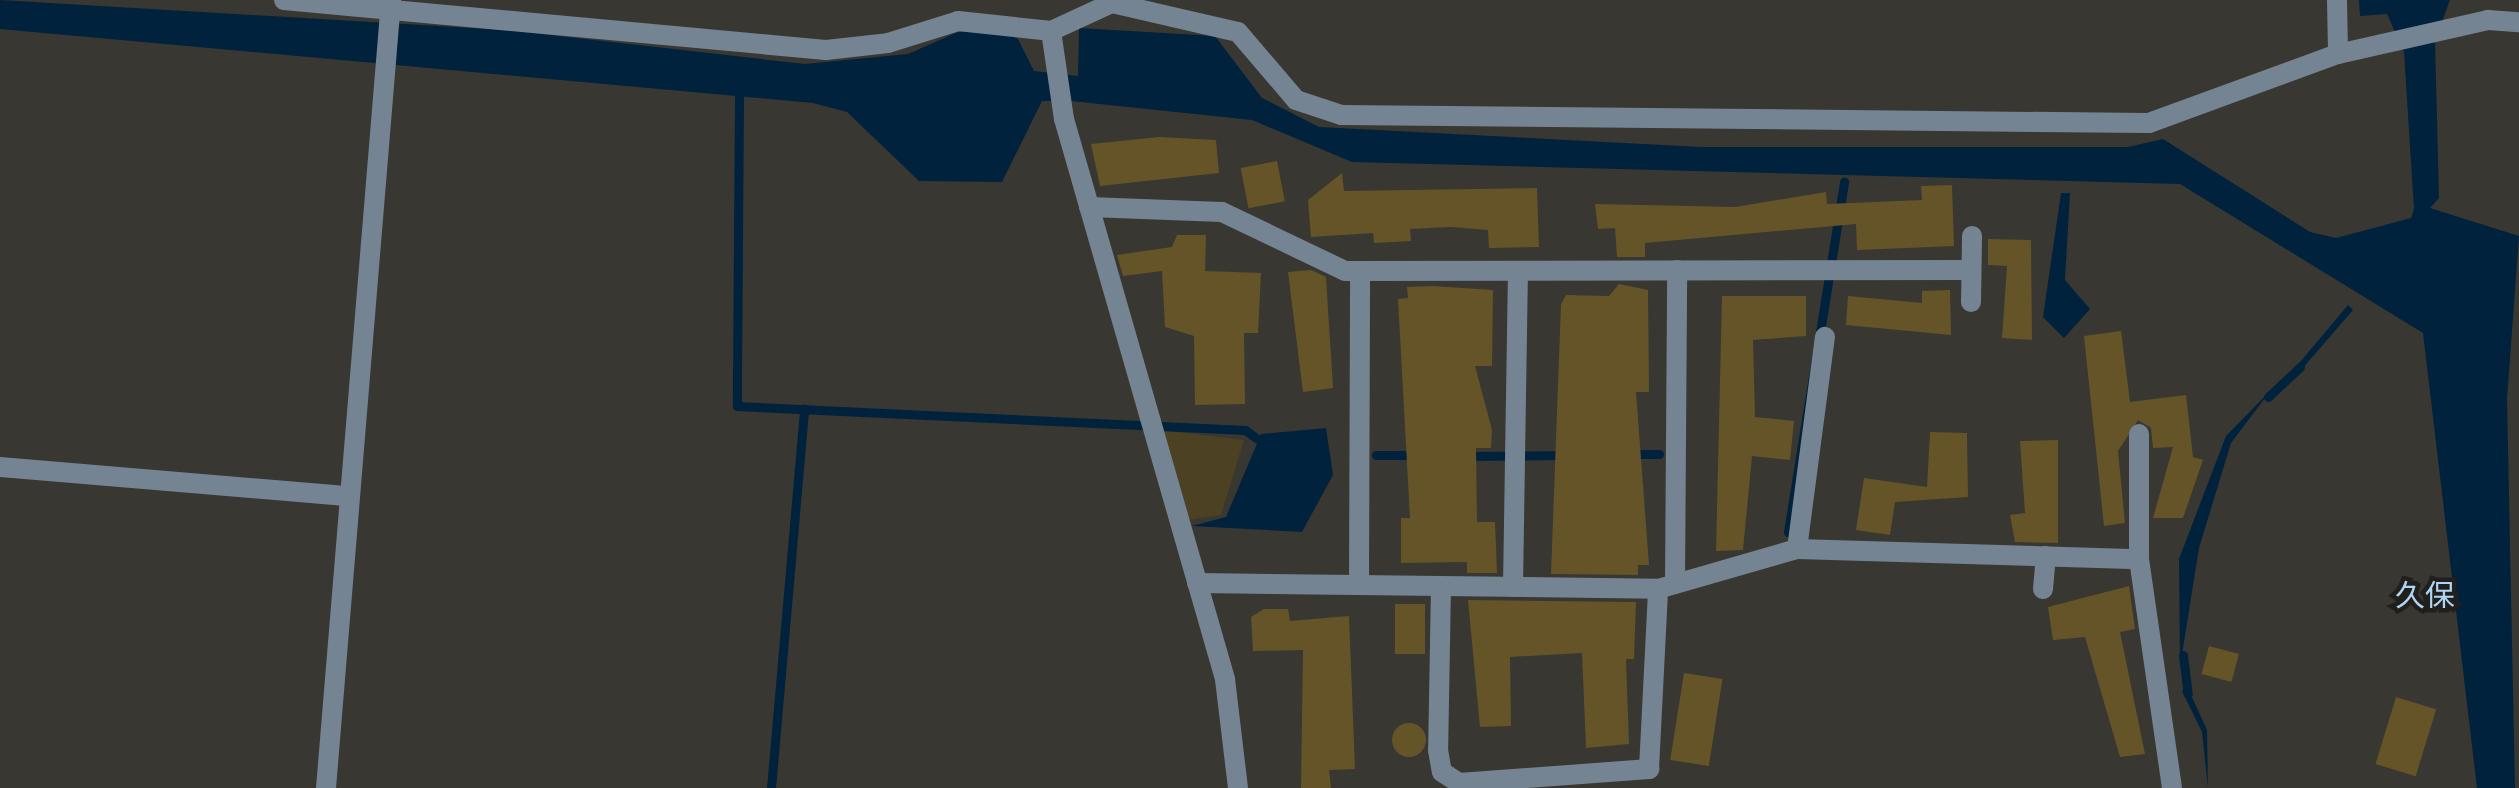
<!DOCTYPE html>
<html>
<head>
<meta charset="utf-8">
<style>
  body { margin:0 }
  #map { position:relative; width:2519px; height:788px; overflow:hidden; background:#393731; font-family:Manrope,"Noto Sans JP",sans-serif }
  div>[style] { position:absolute }
  .green>* { inset:0; background:#4d4123 }
  .water>* { inset:0; background:#00223c }
  .stream>* { height:9px; margin:-4.5px; padding:0 4.5px; transform-origin:4.5px; border-radius:4.5px; background:#00223c }
  .building>* { inset:0; background:#645428; transform-origin:0 0 }
  .round { border-radius:50% }
  .minor>* { height:20px; margin:-10px; padding:0 10px; transform-origin:10px; border-radius:10px; background:#748493 }
  span { translate:-50% -50%; white-space:nowrap; text-align:center; line-height:1.15; -webkit-text-stroke:9px #201f1c; paint-order:stroke }
  .neighbourhood-label { font-size:30px; color:#afd4f5 }
</style>
</head>
<body>
<div id="map">
  <div class="green">
    <div style="clip-path:polygon(1160px 430px,1244px 440px,1221px 515px,1186px 520px)"></div>
  </div>
  <div class="water">
    <div style="clip-path:polygon(0 0,505px 30px,805px 64px,908px 54px,958px 32px,999px 29px,1018px 39px,1034px 71px,1078px 76px,1079px 28px,1215px 36px,1262px 98px,1319px 127px,1701px 147px,2128px 147px,2163px 139px,2310px 232px,2336px 238px,2411px 218px,2414px 209px,2404px 52px,2387px 14px,2360px 16px,2359px 0,2450px 0,2435px 41px,2439px 198px,2430px 208px,2519px 236px,2507px 399px,2515px 788px,2477px 788px,2423px 333px,2180px 184px,1352px 162px,1252px 120px,1071px 101px,1042px 101px,1002px 182px,919px 181px,847px 112px,813px 103px,0 29px)"></div>
    <div style="clip-path:polygon(2061px 193px,2070px 193px,2065px 280px,2090px 309px,2064px 338px,2043px 317px)"></div>
    <div style="clip-path:polygon(2348px 305px,2353px 310px,2295px 377px,2290px 374px)"></div>
    <div style="clip-path:polygon(2271px 390px,2231px 443px,2199px 548px,2180px 667px,2179px 559px,2226px 436px)"></div>
    <div style="clip-path:polygon(1326px 428px,1333px 475px,1302px 532px,1192px 526px,1226px 517px,1261px 434px)"></div>
    <div style="clip-path:polygon(2187px 686px,2207px 730px,2208px 788px,2202px 732px,2182px 691px)"></div>
  </div>
  <div class="stream">
    <div style="left:739px;top:96px;width:310px;rotate:90.4deg"></div>
    <div style="left:737px;top:406px;width:509px;rotate:2.7deg"></div>
    <div style="left:1245px;top:430px;width:14px;rotate:36deg"></div>
    <div style="left:2268px;top:397px;width:44px;rotate:-43.2deg"></div>
    <div style="left:1631px;top:454px;width:28px"></div>
    <div style="left:1376px;top:455px;width:40px"></div>
    <div style="left:1466px;top:456px;width:100px;rotate:-0.6deg"></div>
    <div style="left:1788px;top:532px;width:355px;rotate:-80.9deg"></div>
    <div style="left:2183px;top:655px;width:39px;rotate:83deg"></div>
    <div style="left:771px;top:788px;width:381px;rotate:-85deg"></div>
  </div>
  <div class="building">
    <div style="clip-path:polygon(1159px 137px,1216px 140px,1219px 173px,1100px 186px,1091px 144px)"></div>
    <div style="left:1277px;top:161px;width:41px;height:37px;rotate:79deg"></div>
    <div style="clip-path:polygon(1342px 173px,1344px 191px,1537px 188px,1539px 247px,1489px 248px,1488px 230px,1451px 227px,1410px 229px,1411px 241px,1374px 243px,1373px 233px,1311px 237px,1308px 200px)"></div>
    <div style="clip-path:polygon(1952px 185px,1954px 246px,1857px 250px,1856px 224px,1645px 243px,1645px 257px,1617px 257px,1615px 228px,1598px 229px,1595px 204px,1735px 207px,1826px 192px,1827px 204px,1922px 200px,1921px 186px)"></div>
    <div style="clip-path:polygon(1177px 235px,1206px 235px,1205px 271px,1261px 273px,1258px 333px,1244px 333px,1245px 404px,1195px 405px,1194px 336px,1165px 327px,1162px 271px,1123px 276px,1117px 255px,1172px 247px)"></div>
    <div style="clip-path:polygon(1988px 239px,2031px 240px,2032px 340px,2002px 338px,2007px 266px,1988px 265px)"></div>
    <div style="clip-path:polygon(1311px 270px,1326px 277px,1333px 388px,1303px 392px,1288px 272px)"></div>
    <div style="clip-path:polygon(1619px 284px,1648px 290px,1649px 392px,1636px 392px,1649px 565px,1638px 565px,1638px 575px,1551px 574px,1561px 304px,1566px 295px,1609px 296px)"></div>
    <div style="clip-path:polygon(1433px 286px,1493px 290px,1492px 366px,1475px 366px,1492px 430px,1491px 448px,1476px 448px,1477px 522px,1495px 522px,1497px 573px,1467px 573px,1467px 562px,1401px 563px,1401px 518px,1410px 518px,1398px 299px,1408px 298px,1407px 287px)"></div>
    <div style="clip-path:polygon(1950px 290px,1951px 335px,1846px 325px,1848px 296px,1922px 303px,1922px 291px)"></div>
    <div style="clip-path:polygon(1722px 296px,1806px 296px,1806px 336px,1753px 340px,1755px 417px,1794px 421px,1790px 460px,1752px 456px,1743px 550px,1716px 551px)"></div>
    <div style="clip-path:polygon(2121px 331px,2130px 402px,2186px 395px,2193px 457px,2203px 460px,2183px 518px,2153px 518px,2173px 447px,2153px 448px,2151px 428px,2138px 420px,2118px 451px,2125px 523px,2104px 526px,2084px 336px)"></div>
    <div style="clip-path:polygon(1930px 432px,1967px 433px,1968px 497px,1895px 502px,1890px 535px,1856px 530px,1864px 478px,1927px 487px)"></div>
    <div style="clip-path:polygon(2058px 440px,2058px 543px,2015px 542px,2010px 515px,2025px 513px,2020px 441px)"></div>
    <div style="clip-path:polygon(2129px 586px,2135px 629px,2120px 632px,2145px 754px,2120px 757px,2085px 637px,2053px 640px,2048px 607px)"></div>
    <div style="clip-path:polygon(1468px 600px,1636px 602px,1634px 659px,1626px 659px,1629px 744px,1586px 748px,1582px 653px,1510px 657px,1511px 726px,1480px 727px)"></div>
    <div style="left:1395px;top:604px;width:30px;height:50px"></div>
    <div style="clip-path:polygon(1264px 609px,1288px 609px,1290px 621px,1349px 616px,1355px 769px,1329px 770px,1331px 788px,1301px 788px,1303px 650px,1253px 651px,1251px 617px)"></div>
    <div style="left:2209px;top:646px;width:31px;height:29px;rotate:15deg"></div>
    <div style="left:1684px;top:673px;width:39px;height:88px;rotate:9deg"></div>
    <div style="left:2396px;top:697px;width:42px;height:70px;rotate:17deg"></div>
    <div class="round" style="left:1392px;top:723px;width:34px;height:34px"></div>
  </div>
  <div class="minor">
    <div style="left:284px;top:0;width:544px;rotate:5.27deg"></div>
    <div style="left:826px;top:50px;width:62px;rotate:-6.4deg"></div>
    <div style="left:888px;top:43px;width:73px;rotate:-17.4deg"></div>
    <div style="left:958px;top:21px;width:94px;rotate:6.1deg"></div>
    <div style="left:1051px;top:31px;width:67px;rotate:-24.7deg"></div>
    <div style="left:1112px;top:3px;width:129px;rotate:13deg"></div>
    <div style="left:1238px;top:32px;width:89px;rotate:49.5deg"></div>
    <div style="left:1296px;top:100px;width:47px;rotate:18.4deg"></div>
    <div style="left:1341px;top:115px;width:808px;rotate:0.57deg"></div>
    <div style="left:2149px;top:123px;width:201px;rotate:-20.1deg"></div>
    <div style="left:2338px;top:54px;width:154px;rotate:-12.8deg"></div>
    <div style="left:2488px;top:20px;width:31px;rotate:4deg"></div>
    <div style="left:2337px;top:0;width:54px;rotate:88.9deg"></div>
    <div style="left:1051px;top:31px;width:89px;rotate:81.6deg"></div>
    <div style="left:1064px;top:119px;width:583px;rotate:73.96deg"></div>
    <div style="left:1225px;top:679px;width:110px;rotate:83.2deg"></div>
    <div style="left:1089px;top:207px;width:133px;rotate:2.2deg"></div>
    <div style="left:1222px;top:212px;width:136px;rotate:25.6deg"></div>
    <div style="left:1345px;top:271px;width:626px;rotate:-0.09deg"></div>
    <div style="left:1971px;top:302px;width:66px;rotate:-89.1deg"></div>
    <div style="left:0;top:467px;width:350px;rotate:4.8deg"></div>
    <div style="left:1797px;top:549px;width:214px;rotate:-82.5deg"></div>
    <div style="left:2139px;top:559px;width:125px;rotate:-90deg"></div>
    <div style="left:1197px;top:583px;width:461px;rotate:0.7deg"></div>
    <div style="left:1658px;top:589px;width:145px;rotate:-16.1deg"></div>
    <div style="left:1797px;top:549px;width:342px;rotate:1.7deg"></div>
    <div style="left:2139px;top:559px;width:231px;rotate:81.8deg"></div>
    <div style="left:1675px;top:584px;width:314px;rotate:-89.6deg"></div>
    <div style="left:1359px;top:585px;width:313px;rotate:-89.8deg"></div>
    <div style="left:1441px;top:586px;width:164px;rotate:91deg"></div>
    <div style="left:1438px;top:750px;width:22px;rotate:80deg"></div>
    <div style="left:1442px;top:772px;width:20px;rotate:33deg"></div>
    <div style="left:1459px;top:783px;width:191px;rotate:-4.2deg"></div>
    <div style="left:1649px;top:769px;width:180px;rotate:-87.1deg"></div>
    <div style="left:1513px;top:587px;width:316px;rotate:-89.1deg"></div>
    <div style="left:2043px;top:589px;width:33px;rotate:-85deg"></div>
    <div style="left:326px;top:788px;width:791px;rotate:-85.28deg"></div>
  </div>
  <div class="neighbourhood-label">
    <span style="left:2425px;top:595px">久保</span>
  </div>
</div>
</body>
</html>
